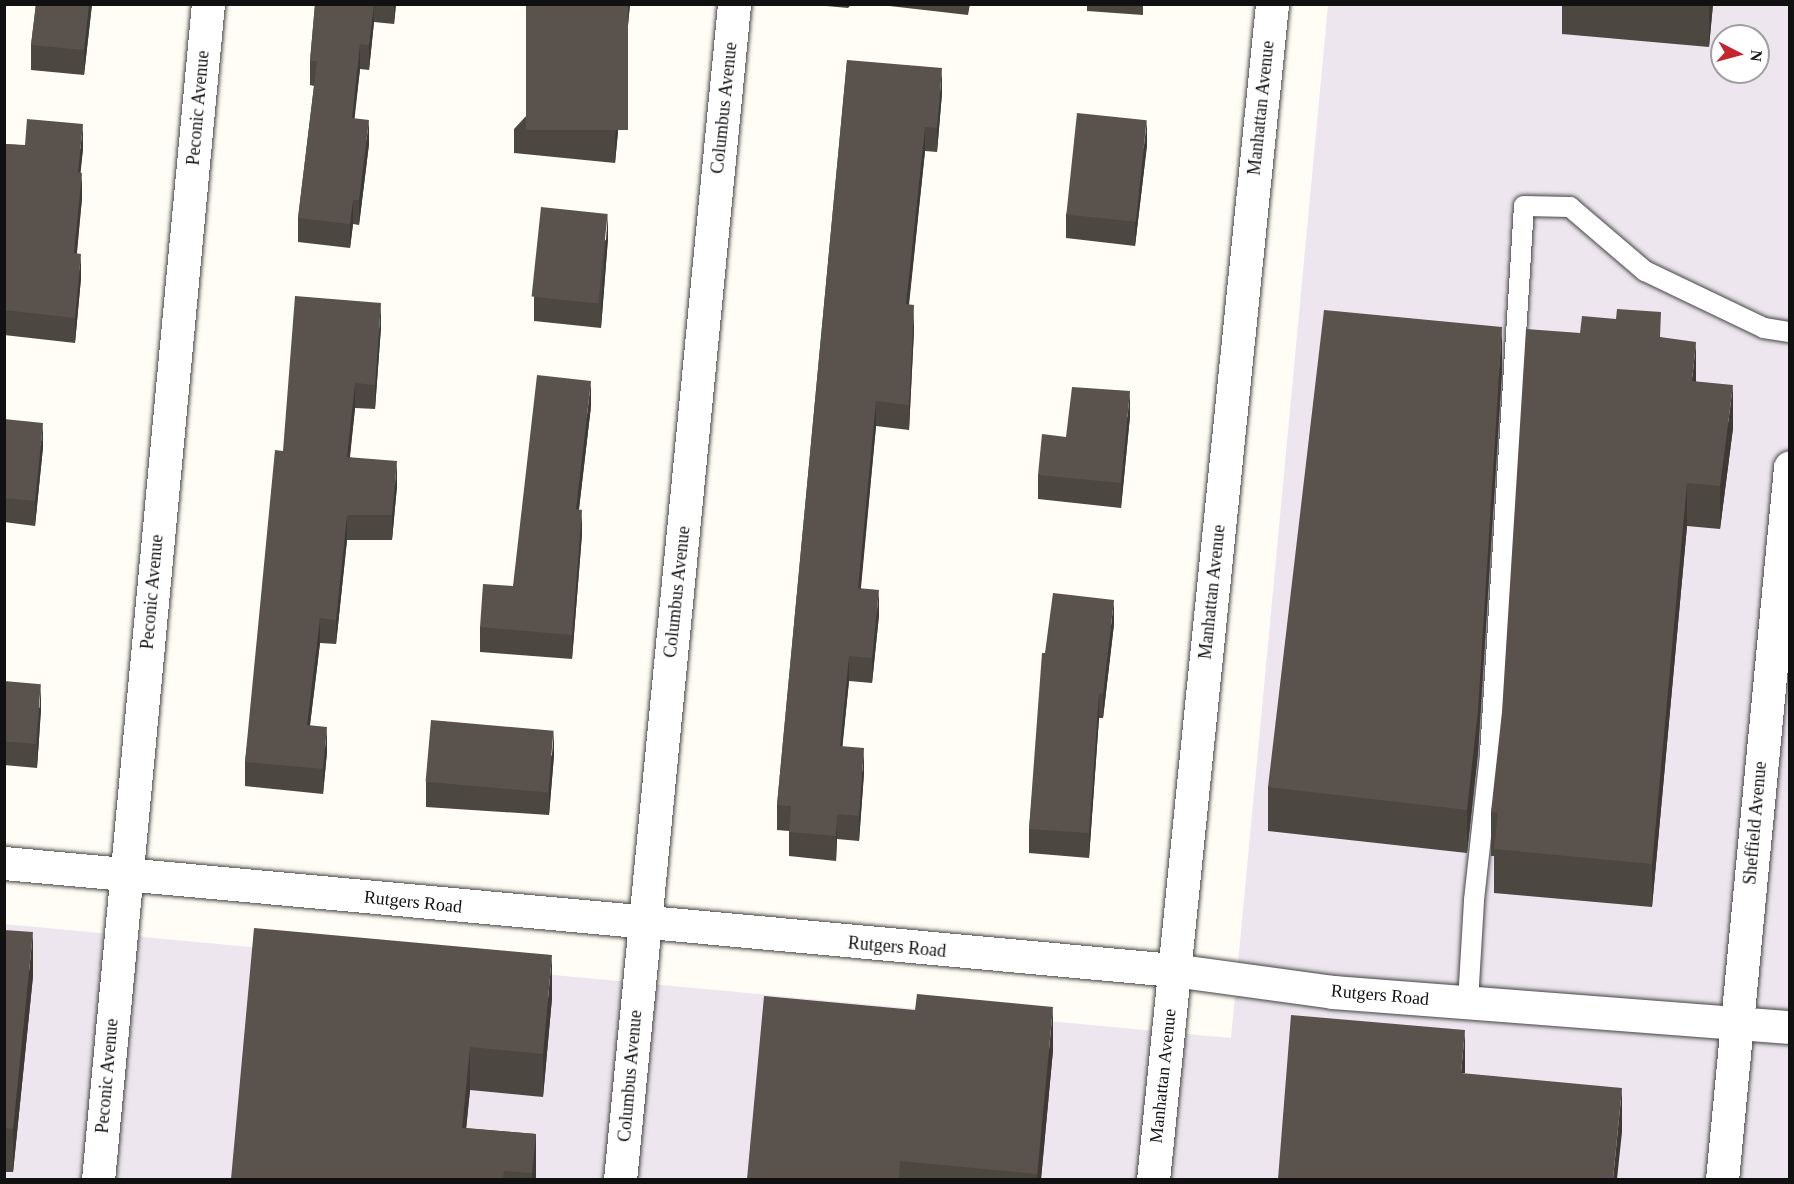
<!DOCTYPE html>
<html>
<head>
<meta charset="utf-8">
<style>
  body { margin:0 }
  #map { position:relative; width:1794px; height:1184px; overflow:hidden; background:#fffdf5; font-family:Georgia,serif }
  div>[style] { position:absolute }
  .industrial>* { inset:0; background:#eee6ef }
  .roads { filter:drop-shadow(0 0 2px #444) drop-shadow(0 0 2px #444) }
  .service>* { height:20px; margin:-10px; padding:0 10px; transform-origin:10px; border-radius:10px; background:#fff }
  .minor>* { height:33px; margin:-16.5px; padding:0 16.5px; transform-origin:16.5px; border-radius:16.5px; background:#fff }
  .wall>* { inset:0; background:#4d4742 }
  .shaded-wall>* { inset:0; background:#3f3936 }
  .building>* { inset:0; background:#5a524d; transform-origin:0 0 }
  span { translate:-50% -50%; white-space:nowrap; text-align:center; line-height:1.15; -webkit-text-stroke:6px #fff; paint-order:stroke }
  .street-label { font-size:18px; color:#111 }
  .frame { position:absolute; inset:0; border:6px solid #111; pointer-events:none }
  .north { position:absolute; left:1710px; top:24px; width:60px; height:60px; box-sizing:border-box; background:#fff; border:2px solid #a0a0a0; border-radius:50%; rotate:96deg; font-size:16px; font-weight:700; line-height:24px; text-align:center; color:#111 }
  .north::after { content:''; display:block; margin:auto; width:21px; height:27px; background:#c4262e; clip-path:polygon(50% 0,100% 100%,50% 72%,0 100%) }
</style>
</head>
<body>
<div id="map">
  <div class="industrial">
    <div style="clip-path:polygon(evenodd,1328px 5px,1789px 5px,1789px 1179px,5px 1179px,4px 924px,1231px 1038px,1328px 5px,1722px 36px,1758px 36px,1758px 72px,1722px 72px,1722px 36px)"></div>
  </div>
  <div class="roads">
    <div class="service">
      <div style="left:1468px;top:1002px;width:102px;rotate:-86.6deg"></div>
      <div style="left:1474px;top:900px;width:147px;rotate:-83.7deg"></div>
      <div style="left:1490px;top:754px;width:549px;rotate:-86.45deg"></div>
      <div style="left:1524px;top:206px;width:46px;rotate:1.2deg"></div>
      <div style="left:1570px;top:207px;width:99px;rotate:40.5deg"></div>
      <div style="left:1645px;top:271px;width:132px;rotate:25.6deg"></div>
      <div style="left:1764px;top:328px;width:26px;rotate:9deg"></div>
    </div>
    <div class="minor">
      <div style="left:4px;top:863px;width:1174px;rotate:5.23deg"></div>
      <div style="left:1173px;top:970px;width:162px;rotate:7.8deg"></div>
      <div style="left:1333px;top:992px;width:458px;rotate:4.4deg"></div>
      <div style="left:98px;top:1180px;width:1181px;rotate:-84.66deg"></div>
      <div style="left:620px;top:1180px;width:1182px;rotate:-84.46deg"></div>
      <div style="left:1153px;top:1180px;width:1182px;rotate:-84.22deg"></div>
      <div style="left:1722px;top:1180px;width:716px;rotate:-84.55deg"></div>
    </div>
  </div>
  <div class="wall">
    <div style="clip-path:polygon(36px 4px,92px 4px,84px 75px,31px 70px,31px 45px)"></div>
    <div style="clip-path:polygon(315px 4px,396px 4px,394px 24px,374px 22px,369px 70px,360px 69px,354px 118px,369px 144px,359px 225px,353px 224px,350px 248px,298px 242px,298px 218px,314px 86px,310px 85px,310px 61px)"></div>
    <div style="clip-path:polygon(630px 4px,615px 163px,514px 153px,514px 129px)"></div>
    <div style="clip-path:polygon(816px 4px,852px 4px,848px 8px,816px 5px)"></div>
    <div style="clip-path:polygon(872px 4px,970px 4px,968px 15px)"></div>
    <div style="clip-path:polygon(1087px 4px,1143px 4px,1143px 15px,1087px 11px)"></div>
    <div style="clip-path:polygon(1562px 4px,1713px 4px,1709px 47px,1562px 34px)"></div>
    <div style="clip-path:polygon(847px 60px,942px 93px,937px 152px,925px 151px,909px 305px,914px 330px,909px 430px,876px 426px,861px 588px,879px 615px,872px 683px,849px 681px,842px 747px,864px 773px,859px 841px,837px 839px,836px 861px,789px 856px,789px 831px,777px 830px,777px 805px)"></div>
    <div style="clip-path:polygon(4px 144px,83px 149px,80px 173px,82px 198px,77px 253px,81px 278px,75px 343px,4px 335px)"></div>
    <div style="clip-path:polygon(1147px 145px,1135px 246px,1066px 238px,1066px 214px)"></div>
    <div style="clip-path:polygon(608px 238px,601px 328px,534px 321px,534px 297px)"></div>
    <div style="clip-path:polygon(381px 327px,375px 409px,355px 408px,350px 457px,397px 486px,392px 540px,347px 540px,336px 644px,320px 643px,310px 725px,327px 752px,323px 794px,245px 786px,245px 762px,283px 451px)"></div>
    <div style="clip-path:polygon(1580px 333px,1661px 337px,1733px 428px,1720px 529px,1687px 526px,1652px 907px,1494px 893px,1494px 856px,1491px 856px,1491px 812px)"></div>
    <div style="clip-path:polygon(1502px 370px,1478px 753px,1467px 853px,1268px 831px,1268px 787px)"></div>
    <div style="clip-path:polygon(591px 406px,579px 509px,582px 534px,572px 659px,480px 652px,480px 627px,513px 586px)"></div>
    <div style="clip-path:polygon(1130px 416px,1121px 508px,1038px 499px,1038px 475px,1066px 437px)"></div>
    <div style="clip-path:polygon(4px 419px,43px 447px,35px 526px,4px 522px)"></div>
    <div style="clip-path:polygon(1114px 624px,1103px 718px,1099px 718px,1089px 858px,1029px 853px,1029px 829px,1045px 653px)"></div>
    <div style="clip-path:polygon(4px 681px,41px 709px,37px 768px,4px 765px)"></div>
    <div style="clip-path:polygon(554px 755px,549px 815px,426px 807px,426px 782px)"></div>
    <div style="clip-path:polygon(4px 930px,33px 976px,13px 1172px,4px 1172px)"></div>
    <div style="clip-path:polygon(552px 998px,543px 1097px,470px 1090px,466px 1128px,536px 1134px,536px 1179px,231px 1179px)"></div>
    <div style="clip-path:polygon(915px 1010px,1053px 1050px,1041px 1179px,747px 1179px)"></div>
  </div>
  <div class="shaded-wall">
    <div style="clip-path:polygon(89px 4px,92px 4px,84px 75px,84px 50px)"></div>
    <div style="clip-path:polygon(374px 4px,374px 22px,369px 70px,369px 45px)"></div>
    <div style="clip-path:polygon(394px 4px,396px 4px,394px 24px)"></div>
    <div style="clip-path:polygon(628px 4px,630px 4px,615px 163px,615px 139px)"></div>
    <div style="clip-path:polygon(1709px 4px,1713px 4px,1709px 47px)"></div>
    <div style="clip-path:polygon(360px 44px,360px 69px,352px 142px,352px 118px)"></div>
    <div style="clip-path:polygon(942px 68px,942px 93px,937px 152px,937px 128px)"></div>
    <div style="clip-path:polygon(369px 120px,369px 144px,359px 225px,359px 200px)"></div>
    <div style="clip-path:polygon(1147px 120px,1147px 145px,1135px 246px,1135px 222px)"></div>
    <div style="clip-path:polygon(83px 124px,83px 149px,78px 197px,78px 172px)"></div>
    <div style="clip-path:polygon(925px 127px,925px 151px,906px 329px,906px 304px)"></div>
    <div style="clip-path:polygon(82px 173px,82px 198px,74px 278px,74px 253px)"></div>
    <div style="clip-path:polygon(353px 200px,353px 224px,350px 248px,350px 224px)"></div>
    <div style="clip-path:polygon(608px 214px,608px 238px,601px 328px,601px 303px)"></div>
    <div style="clip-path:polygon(81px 254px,81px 278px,75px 343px,75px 318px)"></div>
    <div style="clip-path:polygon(381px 303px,381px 327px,375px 409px,375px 385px)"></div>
    <div style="clip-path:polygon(914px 305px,914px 330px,909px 430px,909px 405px)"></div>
    <div style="clip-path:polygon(1502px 327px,1502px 370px,1478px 753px,1467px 853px,1467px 810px)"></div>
    <div style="clip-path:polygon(1696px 342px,1696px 385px,1692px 381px)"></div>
    <div style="clip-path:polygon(591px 381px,591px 406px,576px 534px,576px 509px)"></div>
    <div style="clip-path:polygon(355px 383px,355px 408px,347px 481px,347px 457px)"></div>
    <div style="clip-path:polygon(1733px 385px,1733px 428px,1720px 529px,1720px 486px)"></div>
    <div style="clip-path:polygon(1130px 391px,1130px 416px,1121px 508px,1121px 483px)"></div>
    <div style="clip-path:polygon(876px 401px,876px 426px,858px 613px,858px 588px)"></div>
    <div style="clip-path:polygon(43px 423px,43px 447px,35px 526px,35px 501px)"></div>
    <div style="clip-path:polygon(397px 461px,397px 486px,392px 540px,392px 515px)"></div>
    <div style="clip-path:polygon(1687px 483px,1687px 526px,1652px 907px,1652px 864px)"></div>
    <div style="clip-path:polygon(582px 510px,582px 534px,572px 659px,572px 635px)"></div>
    <div style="clip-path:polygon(347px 515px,347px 540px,336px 644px,336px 620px)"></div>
    <div style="clip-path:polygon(879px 590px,879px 615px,872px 683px,872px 658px)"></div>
    <div style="clip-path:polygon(1114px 600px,1114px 624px,1103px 718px,1103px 694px)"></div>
    <div style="clip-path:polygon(320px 618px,320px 643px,307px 749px,307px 725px)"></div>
    <div style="clip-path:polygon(849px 656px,849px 681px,840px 771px,840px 746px)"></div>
    <div style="clip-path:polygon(41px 684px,41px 709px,37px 768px,37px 743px)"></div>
    <div style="clip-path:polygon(1099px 693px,1099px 718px,1089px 858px,1089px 833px)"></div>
    <div style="clip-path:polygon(327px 727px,327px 752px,323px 794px,323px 769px)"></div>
    <div style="clip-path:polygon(554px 730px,554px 755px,549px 815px,549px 790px)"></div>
    <div style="clip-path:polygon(864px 748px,864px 773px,859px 841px,859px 816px)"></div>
    <div style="clip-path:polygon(837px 814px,837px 839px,836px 861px,836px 836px)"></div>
    <div style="clip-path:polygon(33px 932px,33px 976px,13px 1172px,13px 1129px)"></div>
    <div style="clip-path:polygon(552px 955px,552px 998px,543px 1097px,543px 1054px)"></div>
    <div style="clip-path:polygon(1053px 1007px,1053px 1050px,1041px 1179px,1037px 1179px)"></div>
    <div style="clip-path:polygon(1465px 1030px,1465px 1073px,1461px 1073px)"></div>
    <div style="clip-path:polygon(470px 1047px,470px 1090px,462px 1171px,462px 1128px)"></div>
    <div style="clip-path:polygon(1622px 1088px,1622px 1132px,1617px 1179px,1613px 1179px)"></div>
    <div style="clip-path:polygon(536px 1134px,536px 1179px,532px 1179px,532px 1173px)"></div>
  </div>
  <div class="building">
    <div style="clip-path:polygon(36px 4px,89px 4px,84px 50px,31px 45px)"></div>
    <div style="clip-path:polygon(315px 4px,374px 4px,369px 45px,360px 44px,352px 118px,369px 120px,359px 200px,353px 200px,350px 224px,298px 218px,317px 61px,310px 61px)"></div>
    <div style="left:526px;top:4px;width:102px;height:126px"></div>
    <div style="clip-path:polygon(847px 60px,942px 68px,937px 128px,925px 127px,906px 304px,914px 305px,909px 405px,876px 401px,858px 588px,879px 590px,872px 658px,849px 656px,840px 746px,864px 748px,859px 816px,837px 814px,836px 836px,789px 832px,791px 806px,777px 805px)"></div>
    <div style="left:1077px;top:113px;width:70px;height:102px;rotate:6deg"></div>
    <div style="clip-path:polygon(27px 119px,83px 124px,78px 172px,82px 173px,74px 253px,81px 254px,75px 318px,4px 310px,4px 144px,25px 145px)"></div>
    <div style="left:541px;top:207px;width:67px;height:90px;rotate:6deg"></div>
    <div style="clip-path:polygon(295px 296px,381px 303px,375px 385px,355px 383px,347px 457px,397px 461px,392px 515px,347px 515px,336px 620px,320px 618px,307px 725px,327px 727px,323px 769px,245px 762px,275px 450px,283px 451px)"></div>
    <div style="clip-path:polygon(1617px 309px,1661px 312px,1660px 337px,1696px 342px,1692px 381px,1733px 385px,1720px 486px,1687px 483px,1652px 864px,1494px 849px,1498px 813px,1491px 812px,1502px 712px,1526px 329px,1580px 333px,1582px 316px,1616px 319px)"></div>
    <div style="clip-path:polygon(1324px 310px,1502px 327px,1478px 710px,1467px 810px,1268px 787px)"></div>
    <div style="clip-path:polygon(537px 375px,591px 381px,576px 509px,582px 510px,572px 635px,480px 627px,483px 584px,513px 586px)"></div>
    <div style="clip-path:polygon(1072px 387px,1130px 391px,1121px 483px,1038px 475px,1042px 434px,1066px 437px)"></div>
    <div style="clip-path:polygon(4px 419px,43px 423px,35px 501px,4px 498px)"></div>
    <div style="clip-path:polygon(1053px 593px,1114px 600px,1103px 694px,1099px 693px,1089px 833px,1029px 829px,1042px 653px,1045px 653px)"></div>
    <div style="left:4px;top:681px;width:37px;height:60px;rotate:5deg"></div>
    <div style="left:431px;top:720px;width:123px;height:62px;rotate:5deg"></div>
    <div style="clip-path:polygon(254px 928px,552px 955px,543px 1054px,470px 1047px,462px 1128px,536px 1134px,532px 1173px,504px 1171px,503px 1179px,231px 1179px)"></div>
    <div style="clip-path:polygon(4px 930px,33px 932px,13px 1129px,4px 1128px)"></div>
    <div style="clip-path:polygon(917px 994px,1053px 1007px,1037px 1174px,900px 1161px,899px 1179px,747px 1179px,764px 996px,915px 1010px)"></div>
    <div style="clip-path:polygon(1291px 1015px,1465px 1030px,1461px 1073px,1622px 1088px,1613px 1179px,1278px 1179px)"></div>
  </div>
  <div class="street-label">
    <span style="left:198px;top:108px;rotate:-85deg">Peconic Avenue</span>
    <span style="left:724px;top:108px;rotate:-84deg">Columbus Avenue</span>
    <span style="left:1261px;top:108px;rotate:-84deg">Manhattan Avenue</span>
    <span style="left:152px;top:592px;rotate:-85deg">Peconic Avenue</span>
    <span style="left:677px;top:592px;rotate:-84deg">Columbus Avenue</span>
    <span style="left:1212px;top:592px;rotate:-84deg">Manhattan Avenue</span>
    <span style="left:1755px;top:823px;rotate:-85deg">Sheffield Avenue</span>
    <span style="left:413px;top:902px;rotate:6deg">Rutgers Road</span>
    <span style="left:897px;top:947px;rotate:5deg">Rutgers Road</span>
    <span style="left:1380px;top:995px;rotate:5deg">Rutgers Road</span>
    <span style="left:107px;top:1076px;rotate:-85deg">Peconic Avenue</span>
    <span style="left:630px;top:1076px;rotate:-85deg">Columbus Avenue</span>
    <span style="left:1163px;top:1076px;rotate:-84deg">Manhattan Avenue</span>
  </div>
  <div class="frame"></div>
  <div class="north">N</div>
</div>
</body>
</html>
